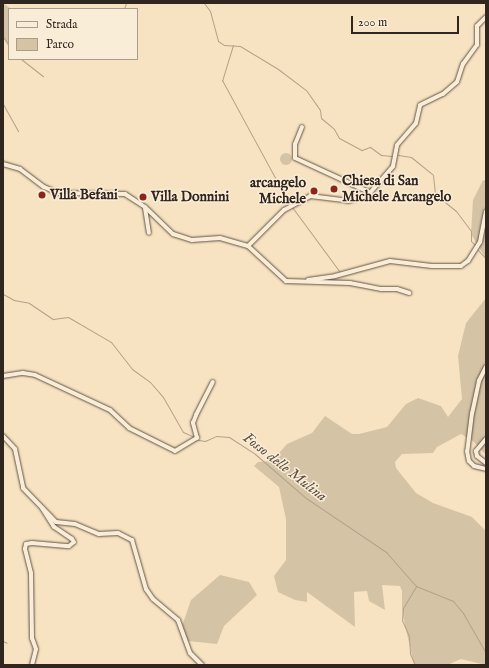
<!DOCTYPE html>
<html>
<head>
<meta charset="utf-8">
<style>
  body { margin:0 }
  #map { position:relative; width:489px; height:668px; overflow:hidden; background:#f7e3c1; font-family:"IM FELL English",serif }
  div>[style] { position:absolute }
  .green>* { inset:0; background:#d5c3a6 }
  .round { border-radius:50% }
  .stream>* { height:1px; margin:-0.5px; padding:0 0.5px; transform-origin:0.5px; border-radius:0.5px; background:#b4a28a }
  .roads { filter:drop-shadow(0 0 1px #625448) drop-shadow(0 0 1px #625448) }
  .minor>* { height:4px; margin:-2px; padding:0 2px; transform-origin:2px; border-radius:2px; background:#faedd7 }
  .dots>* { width:11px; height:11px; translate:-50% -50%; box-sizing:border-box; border:2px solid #faedd7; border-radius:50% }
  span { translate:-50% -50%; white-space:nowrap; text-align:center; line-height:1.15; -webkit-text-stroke:3px #faedd7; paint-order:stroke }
  .poi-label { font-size:14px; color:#312520; font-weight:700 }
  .left { translate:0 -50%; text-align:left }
  .right { translate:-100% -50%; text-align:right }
  .water-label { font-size:15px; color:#5f5145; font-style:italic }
  .frame { position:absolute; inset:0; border:4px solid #312520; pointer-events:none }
  .legend { position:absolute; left:8px; top:8px; width:130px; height:52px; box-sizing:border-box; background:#faedd7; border:1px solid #aa9d8e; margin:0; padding:5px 7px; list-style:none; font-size:12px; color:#312520 }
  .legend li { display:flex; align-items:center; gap:8px; height:20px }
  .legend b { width:20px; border:1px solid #aa9d8e }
  .scale { position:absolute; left:351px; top:16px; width:108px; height:18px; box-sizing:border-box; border:2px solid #312520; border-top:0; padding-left:5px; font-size:12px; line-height:14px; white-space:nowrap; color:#312520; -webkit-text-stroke:3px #faedd7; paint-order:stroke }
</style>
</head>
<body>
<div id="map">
  <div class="green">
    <div style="clip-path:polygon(3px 3px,11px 9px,9px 9px,9px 48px,3px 37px)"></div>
    <div class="round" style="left:280px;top:153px;width:12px;height:12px"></div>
    <div style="clip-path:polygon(483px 180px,486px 181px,486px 259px,471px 234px,473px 200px)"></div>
    <div style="clip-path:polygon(486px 298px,486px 455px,473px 441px,461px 434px,437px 447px,433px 453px,402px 454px,395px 462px,396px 468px,416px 493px,433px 503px,472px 517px,486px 531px,486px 665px,461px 659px,447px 665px,414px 665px,402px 612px,402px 591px,400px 586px,382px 585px,385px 610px,369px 601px,367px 591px,354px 592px,355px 627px,307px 592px,307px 602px,295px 600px,278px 592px,274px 576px,286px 560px,286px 519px,279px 487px,254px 466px,258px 462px,272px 461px,287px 444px,312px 433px,325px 416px,352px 434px,359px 434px,387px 427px,406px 404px,418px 398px,441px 406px,448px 417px,462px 399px,458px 356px,466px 323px)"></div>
    <div style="clip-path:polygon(220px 575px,249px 582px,257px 595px,224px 626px,217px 644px,188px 641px,182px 626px,191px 600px)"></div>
  </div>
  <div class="stream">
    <div style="left:204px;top:3px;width:10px;rotate:53deg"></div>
    <div style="left:210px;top:11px;width:31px;rotate:75deg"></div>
    <div style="left:218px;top:41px;width:7px;rotate:34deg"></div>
    <div style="left:224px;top:45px;width:16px;rotate:4deg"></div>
    <div style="left:240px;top:46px;width:44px;rotate:31.2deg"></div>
    <div style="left:278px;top:69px;width:35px;rotate:37deg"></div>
    <div style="left:306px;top:90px;width:24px;rotate:55deg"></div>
    <div style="left:320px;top:110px;width:8px;rotate:83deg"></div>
    <div style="left:321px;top:118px;width:17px;rotate:40deg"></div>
    <div style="left:334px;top:129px;width:10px;rotate:61deg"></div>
    <div style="left:339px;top:138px;width:26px;rotate:28deg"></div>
    <div style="left:362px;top:150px;width:9px;rotate:-21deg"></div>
    <div style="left:370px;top:147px;width:14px;rotate:36deg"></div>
    <div style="left:381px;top:155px;width:11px;rotate:5deg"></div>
    <div style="left:124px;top:9px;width:6px;rotate:-72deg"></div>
    <div style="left:3px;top:37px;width:10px;rotate:53deg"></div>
    <div style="left:233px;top:45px;width:37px;rotate:107deg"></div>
    <div style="left:222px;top:80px;width:142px;rotate:61.5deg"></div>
    <div style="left:21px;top:59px;width:28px;rotate:38deg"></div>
    <div style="left:3px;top:104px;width:31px;rotate:61deg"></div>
    <div style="left:398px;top:155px;width:13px;rotate:9deg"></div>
    <div style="left:411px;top:157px;width:28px;rotate:39deg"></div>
    <div style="left:433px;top:175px;width:19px;rotate:84deg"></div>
    <div style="left:435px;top:194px;width:27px;rotate:39deg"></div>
    <div style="left:456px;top:211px;width:25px;rotate:53deg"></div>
    <div style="left:471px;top:231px;width:10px;rotate:90deg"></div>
    <div style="left:471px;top:241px;width:6px;rotate:45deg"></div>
    <div style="left:292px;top:207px;width:81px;rotate:53.6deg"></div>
    <div style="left:478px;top:250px;width:12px;rotate:48deg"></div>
    <div style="left:3px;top:294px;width:13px;rotate:29deg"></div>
    <div style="left:14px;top:300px;width:15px;rotate:11deg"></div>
    <div style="left:29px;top:303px;width:29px;rotate:34deg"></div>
    <div style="left:53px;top:319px;width:15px;rotate:-8deg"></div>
    <div style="left:68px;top:317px;width:50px;rotate:30.2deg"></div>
    <div style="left:111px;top:342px;width:34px;rotate:52deg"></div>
    <div style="left:132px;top:369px;width:22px;rotate:36deg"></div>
    <div style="left:150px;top:382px;width:20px;rotate:49deg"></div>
    <div style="left:163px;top:397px;width:40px;rotate:60.3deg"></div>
    <div style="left:183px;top:432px;width:12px;rotate:24deg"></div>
    <div style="left:198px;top:440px;width:7px;rotate:8deg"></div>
    <div style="left:205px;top:441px;width:12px;rotate:-24deg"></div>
    <div style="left:216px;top:436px;width:13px;rotate:4deg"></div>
    <div style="left:229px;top:437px;width:31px;rotate:33deg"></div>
    <div style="left:255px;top:454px;width:67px;rotate:40.8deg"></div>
    <div style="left:306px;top:498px;width:97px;rotate:34deg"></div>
    <div style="left:386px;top:552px;width:45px;rotate:48.6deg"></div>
    <div style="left:416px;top:586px;width:40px;rotate:22deg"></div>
    <div style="left:453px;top:601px;width:16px;rotate:50deg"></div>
    <div style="left:463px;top:613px;width:46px;rotate:60.1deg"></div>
    <div style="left:3px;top:641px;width:4px;rotate:27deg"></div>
    <div style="left:415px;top:665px;width:12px;rotate:-114deg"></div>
    <div style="left:410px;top:654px;width:18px;rotate:-93deg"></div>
    <div style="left:409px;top:636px;width:17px;rotate:-114deg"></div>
    <div style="left:402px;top:620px;width:12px;rotate:-85deg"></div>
    <div style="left:403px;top:608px;width:26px;rotate:-59deg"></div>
  </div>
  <div class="roads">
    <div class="minor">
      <div style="left:302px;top:127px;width:18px;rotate:112deg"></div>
      <div style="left:295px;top:144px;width:14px;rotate:90deg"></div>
      <div style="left:295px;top:158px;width:81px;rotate:24.7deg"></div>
      <div style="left:3px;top:164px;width:18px;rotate:16deg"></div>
      <div style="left:20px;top:169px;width:30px;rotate:37deg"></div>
      <div style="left:44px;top:187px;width:15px;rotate:23deg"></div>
      <div style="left:58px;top:193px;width:67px;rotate:0.9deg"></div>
      <div style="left:125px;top:194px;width:24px;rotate:33deg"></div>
      <div style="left:145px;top:207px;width:39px;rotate:44deg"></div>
      <div style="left:173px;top:234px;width:20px;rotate:18deg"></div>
      <div style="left:192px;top:240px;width:28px;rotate:-4deg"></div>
      <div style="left:220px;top:238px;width:29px;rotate:16deg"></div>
      <div style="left:248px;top:246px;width:52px;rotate:42.6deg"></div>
      <div style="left:286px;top:281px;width:64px;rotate:1.8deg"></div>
      <div style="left:350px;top:283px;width:32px;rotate:11deg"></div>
      <div style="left:381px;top:289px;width:16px"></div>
      <div style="left:397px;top:289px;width:13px;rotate:18deg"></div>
      <div style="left:145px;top:208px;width:25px;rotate:81deg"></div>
      <div style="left:248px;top:246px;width:51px;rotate:-45deg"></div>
      <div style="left:284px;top:210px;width:30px;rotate:-28deg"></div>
      <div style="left:310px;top:196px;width:38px;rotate:7deg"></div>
      <div style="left:348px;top:201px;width:22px;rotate:-18deg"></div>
      <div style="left:369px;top:194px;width:37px;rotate:-49deg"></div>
      <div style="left:393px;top:166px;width:21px;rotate:-79deg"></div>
      <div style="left:397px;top:145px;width:29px;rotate:-49deg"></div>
      <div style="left:416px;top:123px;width:18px;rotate:-77deg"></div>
      <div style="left:420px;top:105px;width:25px;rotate:-26deg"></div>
      <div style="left:443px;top:94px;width:18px;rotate:-41deg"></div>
      <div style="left:457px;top:82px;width:19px;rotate:-72deg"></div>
      <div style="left:463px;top:64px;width:24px;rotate:-54deg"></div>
      <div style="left:477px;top:45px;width:19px;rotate:-90deg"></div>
      <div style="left:477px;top:26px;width:13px;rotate:-45deg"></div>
      <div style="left:308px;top:280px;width:27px;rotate:-8deg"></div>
      <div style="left:335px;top:276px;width:57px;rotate:-15.3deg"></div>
      <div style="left:390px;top:261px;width:42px;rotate:6.8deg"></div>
      <div style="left:432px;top:266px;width:29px"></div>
      <div style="left:461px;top:266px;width:9px;rotate:-36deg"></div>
      <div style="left:468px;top:261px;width:22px;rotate:-58deg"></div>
      <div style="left:480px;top:242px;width:31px;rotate:-79deg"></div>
      <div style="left:486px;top:367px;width:16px;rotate:117deg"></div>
      <div style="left:479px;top:381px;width:33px;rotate:102deg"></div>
      <div style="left:472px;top:413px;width:38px;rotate:97deg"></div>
      <div style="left:467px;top:451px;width:10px;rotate:79deg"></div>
      <div style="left:469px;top:461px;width:7px;rotate:45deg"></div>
      <div style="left:474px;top:466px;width:12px;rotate:14deg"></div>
      <div style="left:3px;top:376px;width:20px;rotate:-9deg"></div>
      <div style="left:23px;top:373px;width:12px;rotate:9deg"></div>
      <div style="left:35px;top:375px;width:83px;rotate:25deg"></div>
      <div style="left:110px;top:410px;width:26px;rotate:43deg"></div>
      <div style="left:129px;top:428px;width:51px;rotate:26.6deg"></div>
      <div style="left:175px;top:451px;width:26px;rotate:-31deg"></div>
      <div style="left:197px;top:438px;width:16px;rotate:-105deg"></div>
      <div style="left:193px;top:423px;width:9px;rotate:-69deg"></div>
      <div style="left:196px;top:415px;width:37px;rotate:-63deg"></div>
      <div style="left:3px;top:436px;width:18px;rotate:47deg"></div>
      <div style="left:15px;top:449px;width:40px;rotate:78deg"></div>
      <div style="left:23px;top:488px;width:47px;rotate:45.9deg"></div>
      <div style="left:56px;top:522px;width:19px;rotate:6deg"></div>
      <div style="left:75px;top:524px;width:26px;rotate:23deg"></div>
      <div style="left:99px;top:534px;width:19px;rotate:-3deg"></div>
      <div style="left:118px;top:533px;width:16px;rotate:27deg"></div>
      <div style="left:132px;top:540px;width:51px;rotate:74.1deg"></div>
      <div style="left:146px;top:589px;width:12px;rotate:55deg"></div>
      <div style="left:153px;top:599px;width:33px;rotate:40deg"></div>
      <div style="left:178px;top:620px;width:35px;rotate:70deg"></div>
      <div style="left:190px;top:653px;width:17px;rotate:45deg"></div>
      <div style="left:486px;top:439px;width:16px;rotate:130deg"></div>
      <div style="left:476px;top:451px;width:5px;rotate:79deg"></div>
      <div style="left:477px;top:456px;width:11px;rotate:38deg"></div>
      <div style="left:32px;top:665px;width:16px;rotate:-76deg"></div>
      <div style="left:36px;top:649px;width:12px;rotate:-110deg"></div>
      <div style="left:32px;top:638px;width:65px;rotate:-90.9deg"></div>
      <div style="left:31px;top:573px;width:25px;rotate:-104deg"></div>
      <div style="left:25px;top:549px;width:5px;rotate:-79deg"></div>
      <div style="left:26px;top:544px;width:6px;rotate:-9deg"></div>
      <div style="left:32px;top:543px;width:37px;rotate:5deg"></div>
      <div style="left:69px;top:546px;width:6px;rotate:-39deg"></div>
      <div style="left:74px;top:542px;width:4px;rotate:-124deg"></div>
      <div style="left:72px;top:539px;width:22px;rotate:-146deg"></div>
      <div style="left:54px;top:527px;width:22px;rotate:-122deg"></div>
    </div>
  </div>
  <div class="dots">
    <div style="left:334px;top:189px;background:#8f2418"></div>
    <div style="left:314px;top:191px;background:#8f2418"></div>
    <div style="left:42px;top:195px;background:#8f2418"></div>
    <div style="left:143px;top:197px;background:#8f2418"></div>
  </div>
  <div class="poi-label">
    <span class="left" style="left:342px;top:189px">Chiesa di San<br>Michele Arcangelo</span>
    <span class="right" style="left:306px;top:191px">arcangelo<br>Michele</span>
    <span class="left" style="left:50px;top:195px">Villa Befani</span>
    <span class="left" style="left:151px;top:197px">Villa Donnini</span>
  </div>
  <div class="water-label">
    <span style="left:285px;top:467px;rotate:38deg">Fosso delle Mulina</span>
  </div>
  <div class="frame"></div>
  <ul class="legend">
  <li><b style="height:5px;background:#faedd7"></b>Strada</li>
  <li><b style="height:11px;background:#d5c3a6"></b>Parco</li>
  </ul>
  <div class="scale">200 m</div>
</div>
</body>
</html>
